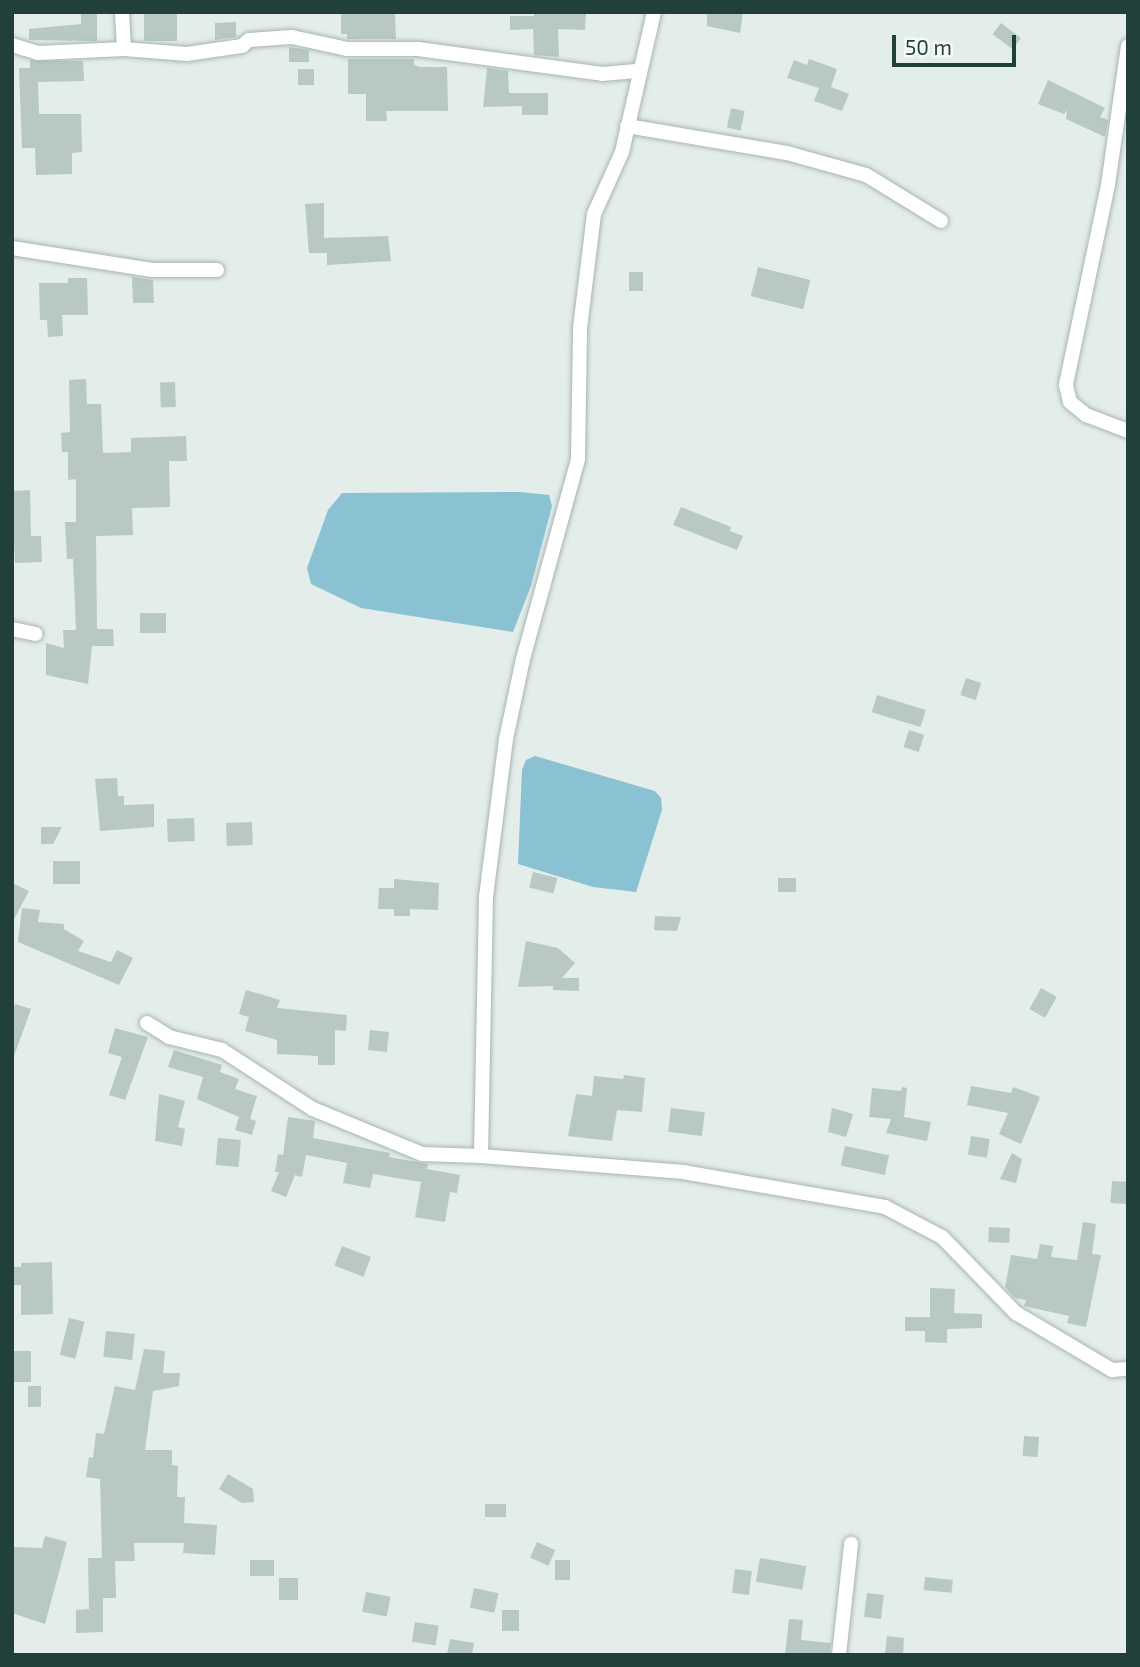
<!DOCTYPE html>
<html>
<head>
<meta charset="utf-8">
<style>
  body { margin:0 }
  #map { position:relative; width:1140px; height:1667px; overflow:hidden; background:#e3edea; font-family:"Exo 2",sans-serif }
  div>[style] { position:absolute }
  .water>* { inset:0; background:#8ac2d4 }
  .building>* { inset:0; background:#b8c8c3; transform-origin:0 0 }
  .roads { filter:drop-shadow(0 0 2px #a5b6b2) drop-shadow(0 0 2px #a5b6b2) }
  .street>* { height:14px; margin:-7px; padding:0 7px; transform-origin:7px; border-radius:7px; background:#fff }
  span { translate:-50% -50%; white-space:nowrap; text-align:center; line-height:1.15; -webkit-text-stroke:6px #f4faf7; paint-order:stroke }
  .frame { position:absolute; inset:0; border:14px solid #22403a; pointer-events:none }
  .scale { position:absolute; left:892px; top:35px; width:124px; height:32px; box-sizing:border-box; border:4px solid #22403a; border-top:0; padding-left:9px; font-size:21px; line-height:24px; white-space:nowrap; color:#22403a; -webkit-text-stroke:5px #f4faf7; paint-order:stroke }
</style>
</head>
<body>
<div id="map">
  <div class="water">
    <div style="clip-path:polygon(520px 492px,549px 495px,552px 506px,531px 586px,513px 632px,361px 608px,311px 584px,307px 568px,328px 510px,342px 493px)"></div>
    <div style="clip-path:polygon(535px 756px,655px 791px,661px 798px,662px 810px,636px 892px,593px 887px,518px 864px,522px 770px,526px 760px)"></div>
  </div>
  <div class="building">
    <div style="clip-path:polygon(81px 12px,97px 12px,97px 41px,29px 40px,29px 29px,81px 24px)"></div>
    <div style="left:144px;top:12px;width:33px;height:29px"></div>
    <div style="clip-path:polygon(341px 12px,395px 12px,396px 39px,347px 39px,347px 34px,341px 34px)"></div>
    <div style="clip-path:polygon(534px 12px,586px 13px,585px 30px,558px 29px,559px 57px,534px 55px,533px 29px,510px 30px,510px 16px,534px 16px)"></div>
    <div style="clip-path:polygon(707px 12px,743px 12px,740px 33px,707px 26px)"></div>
    <div style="clip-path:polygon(236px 22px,236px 37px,215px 40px,215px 23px)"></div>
    <div style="left:1001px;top:23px;width:25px;height:14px;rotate:37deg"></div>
    <div style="clip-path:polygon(289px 47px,309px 50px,309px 62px,289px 62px)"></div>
    <div style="clip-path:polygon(348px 59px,414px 59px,414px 65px,421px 67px,447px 67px,448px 111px,386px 111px,387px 121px,366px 121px,366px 94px,348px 94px)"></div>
    <div style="clip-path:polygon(809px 59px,837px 69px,831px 87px,849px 94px,842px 111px,814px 101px,819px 88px,787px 78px,794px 60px,807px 65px)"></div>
    <div style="clip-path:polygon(30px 60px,83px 61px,84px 81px,38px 82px,39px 114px,81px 114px,82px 152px,72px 153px,72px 174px,36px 175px,35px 148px,22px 148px,19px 68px,30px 68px)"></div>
    <div style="clip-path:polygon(487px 68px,508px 71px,509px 93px,548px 93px,548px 115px,522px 115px,522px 106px,483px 107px)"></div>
    <div style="left:314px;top:69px;width:16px;height:16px;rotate:90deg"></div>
    <div style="clip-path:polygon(1048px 80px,1105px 108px,1100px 117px,1108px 120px,1105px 137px,1066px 119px,1067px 110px,1064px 114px,1038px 104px)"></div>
    <div style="left:731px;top:108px;width:14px;height:20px;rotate:12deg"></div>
    <div style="clip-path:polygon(324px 203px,324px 238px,388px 236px,391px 261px,327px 265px,327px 253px,309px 253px,305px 204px)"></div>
    <div style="left:758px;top:267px;width:54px;height:30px;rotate:14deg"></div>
    <div style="left:629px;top:272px;width:14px;height:19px"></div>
    <div style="clip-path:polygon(132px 277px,153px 280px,154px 303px,133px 303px)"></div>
    <div style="clip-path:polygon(68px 278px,87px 278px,88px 315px,62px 315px,63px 336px,48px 337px,47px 320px,40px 320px,39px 283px,68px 283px)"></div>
    <div style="clip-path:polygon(86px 379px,87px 404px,101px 404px,103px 453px,131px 452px,131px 438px,186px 436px,187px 461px,169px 461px,170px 507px,132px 508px,133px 535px,96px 536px,97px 629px,113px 629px,114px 646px,92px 646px,88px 684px,46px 675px,46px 643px,64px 648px,63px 630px,76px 630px,73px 559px,67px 559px,65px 522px,76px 522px,76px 479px,68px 480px,68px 452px,62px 452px,61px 433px,70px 432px,69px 380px)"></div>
    <div style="left:175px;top:382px;width:25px;height:15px;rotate:88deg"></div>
    <div style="clip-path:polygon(30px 490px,31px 536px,41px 536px,42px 562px,15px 563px,12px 491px)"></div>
    <div style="clip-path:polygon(681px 507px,731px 527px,730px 531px,743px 536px,737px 550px,673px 525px)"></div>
    <div style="left:166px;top:613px;width:20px;height:26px;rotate:90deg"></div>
    <div style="left:966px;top:678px;width:16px;height:18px;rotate:18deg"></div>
    <div style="left:877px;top:695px;width:51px;height:18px;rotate:17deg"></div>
    <div style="left:909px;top:730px;width:16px;height:18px;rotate:18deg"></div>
    <div style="clip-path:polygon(117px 778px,118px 796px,124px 796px,124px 805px,154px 804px,154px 827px,100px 831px,95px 779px)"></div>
    <div style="left:194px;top:818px;width:23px;height:27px;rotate:88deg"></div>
    <div style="left:252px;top:822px;width:23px;height:26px;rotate:88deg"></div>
    <div style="clip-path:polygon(41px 827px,62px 827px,53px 844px,41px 844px)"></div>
    <div style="left:53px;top:861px;width:27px;height:23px"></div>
    <div style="left:533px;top:872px;width:25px;height:16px;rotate:14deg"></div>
    <div style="left:778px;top:878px;width:18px;height:14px"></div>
    <div style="clip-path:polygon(394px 879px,439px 883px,438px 910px,410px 909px,410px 916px,394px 916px,394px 909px,378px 909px,379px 888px,394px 888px)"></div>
    <div style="clip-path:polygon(12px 883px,29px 891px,12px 923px)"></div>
    <div style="clip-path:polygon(22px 908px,40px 910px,38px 922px,64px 924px,64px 929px,84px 941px,78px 951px,111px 962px,117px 950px,133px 958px,119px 985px,18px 942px)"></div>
    <div style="clip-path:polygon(655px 916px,681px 917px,677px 931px,654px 930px)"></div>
    <div style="clip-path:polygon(526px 941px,558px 948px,575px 963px,562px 978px,579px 978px,579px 991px,553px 990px,553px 986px,518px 987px)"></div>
    <div style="left:1041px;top:988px;width:18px;height:24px;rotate:29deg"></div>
    <div style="clip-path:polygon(246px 990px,280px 1000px,277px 1008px,347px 1015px,346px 1031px,335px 1030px,335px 1065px,318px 1065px,318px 1056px,277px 1054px,277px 1040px,245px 1031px,249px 1017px,239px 1014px)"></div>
    <div style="clip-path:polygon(15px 1004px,31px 1009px,14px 1056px,12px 1012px)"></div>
    <div style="clip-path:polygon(115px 1028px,148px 1037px,125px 1100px,109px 1095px,122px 1057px,108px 1053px)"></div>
    <div style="left:370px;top:1030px;width:19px;height:20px;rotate:6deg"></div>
    <div style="clip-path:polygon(174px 1050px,222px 1065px,220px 1072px,239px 1079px,235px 1089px,257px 1096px,250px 1119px,256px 1121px,252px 1135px,235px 1130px,239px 1117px,197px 1099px,203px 1077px,168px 1067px)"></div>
    <div style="clip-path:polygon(624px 1075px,645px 1078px,642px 1112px,617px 1110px,612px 1141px,568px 1136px,576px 1094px,592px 1096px,594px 1076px,623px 1079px)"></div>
    <div style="clip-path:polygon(971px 1086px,1011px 1093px,1013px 1087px,1040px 1097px,1021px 1144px,999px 1134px,1008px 1113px,967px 1105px)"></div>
    <div style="clip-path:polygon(902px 1087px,907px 1088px,904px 1117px,931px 1122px,927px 1141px,886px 1133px,891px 1119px,869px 1117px,872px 1088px,901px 1091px)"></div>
    <div style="clip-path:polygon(159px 1094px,185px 1101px,178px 1127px,185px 1129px,182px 1146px,155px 1141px)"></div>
    <div style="left:671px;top:1108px;width:34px;height:24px;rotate:7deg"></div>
    <div style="clip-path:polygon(832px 1108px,853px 1114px,846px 1137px,828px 1132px)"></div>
    <div style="clip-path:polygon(288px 1117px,315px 1121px,313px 1138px,390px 1153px,389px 1157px,428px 1164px,427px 1169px,460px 1175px,457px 1193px,450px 1192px,445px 1222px,415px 1217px,421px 1182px,373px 1174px,370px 1188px,343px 1183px,347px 1163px,306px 1155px,302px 1177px,295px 1175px,286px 1197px,271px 1191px,279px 1172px,275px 1172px,278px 1154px,283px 1155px)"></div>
    <div style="left:971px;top:1136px;width:19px;height:19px;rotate:9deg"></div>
    <div style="left:218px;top:1138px;width:23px;height:27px;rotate:5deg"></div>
    <div style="left:845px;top:1146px;width:45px;height:20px;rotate:12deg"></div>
    <div style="clip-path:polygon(1012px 1153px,1022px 1159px,1016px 1183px,1000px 1179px)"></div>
    <div style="left:1112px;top:1181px;width:16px;height:22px;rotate:4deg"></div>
    <div style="clip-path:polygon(1083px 1222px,1096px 1224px,1092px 1254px,1101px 1255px,1086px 1327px,1067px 1323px,1069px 1316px,1024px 1306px,1026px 1300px,1015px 1298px,1005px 1287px,1011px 1255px,1037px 1259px,1040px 1244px,1053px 1246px,1051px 1257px,1077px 1260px)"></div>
    <div style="left:989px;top:1227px;width:21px;height:15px;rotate:3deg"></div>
    <div style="left:342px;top:1246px;width:31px;height:21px;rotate:21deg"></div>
    <div style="clip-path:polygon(52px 1262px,53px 1314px,21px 1315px,21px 1285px,12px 1285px,12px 1267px,21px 1267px,21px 1263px)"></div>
    <div style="clip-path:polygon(930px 1288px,955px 1289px,954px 1313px,982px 1314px,982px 1328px,947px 1329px,947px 1343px,925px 1342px,925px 1331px,905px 1331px,905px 1317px,930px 1317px)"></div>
    <div style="left:69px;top:1318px;width:16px;height:38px;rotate:14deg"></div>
    <div style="left:106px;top:1331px;width:29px;height:26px;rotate:6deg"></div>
    <div style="clip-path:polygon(144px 1349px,165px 1351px,163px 1373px,180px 1373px,179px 1386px,153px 1391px,145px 1450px,172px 1450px,172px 1465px,178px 1466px,177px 1497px,185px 1497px,184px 1523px,217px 1525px,215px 1555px,183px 1553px,184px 1543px,134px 1543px,135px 1561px,115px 1561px,116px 1598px,103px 1598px,103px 1632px,76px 1633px,76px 1610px,89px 1609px,88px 1558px,102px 1558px,100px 1479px,86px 1477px,89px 1457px,93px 1458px,96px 1433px,104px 1434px,115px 1386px,135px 1390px)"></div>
    <div style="left:12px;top:1351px;width:19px;height:31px"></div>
    <div style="left:28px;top:1386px;width:13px;height:21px"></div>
    <div style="left:1024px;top:1436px;width:15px;height:20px;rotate:4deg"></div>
    <div style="clip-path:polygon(228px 1474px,253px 1489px,254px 1502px,242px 1503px,219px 1489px)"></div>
    <div style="left:506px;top:1504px;width:13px;height:21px;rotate:90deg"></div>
    <div style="clip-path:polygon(45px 1536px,67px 1542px,45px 1624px,12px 1613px,12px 1547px,42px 1548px)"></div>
    <div style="left:537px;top:1542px;width:20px;height:17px;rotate:24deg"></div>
    <div style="left:760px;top:1558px;width:47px;height:24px;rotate:10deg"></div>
    <div style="left:274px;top:1560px;width:16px;height:24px;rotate:90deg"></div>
    <div style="left:555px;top:1560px;width:15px;height:20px"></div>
    <div style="left:735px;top:1569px;width:17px;height:24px;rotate:7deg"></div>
    <div style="left:925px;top:1577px;width:28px;height:13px;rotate:6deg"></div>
    <div style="left:279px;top:1578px;width:19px;height:22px"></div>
    <div style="left:474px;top:1588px;width:25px;height:20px;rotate:12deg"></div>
    <div style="left:366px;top:1592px;width:25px;height:20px;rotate:11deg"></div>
    <div style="left:867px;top:1593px;width:17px;height:24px;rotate:7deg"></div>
    <div style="left:502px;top:1610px;width:17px;height:21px"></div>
    <div style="clip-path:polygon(789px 1619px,803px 1620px,801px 1640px,831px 1643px,829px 1655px,785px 1655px)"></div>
    <div style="left:415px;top:1622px;width:24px;height:20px;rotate:9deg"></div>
    <div style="clip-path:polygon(887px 1636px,904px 1638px,903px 1655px,885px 1655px)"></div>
    <div style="clip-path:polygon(450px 1639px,474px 1643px,472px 1655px,447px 1655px)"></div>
  </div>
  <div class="roads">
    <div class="street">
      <div style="left:122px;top:12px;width:37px;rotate:87deg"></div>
      <div style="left:12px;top:45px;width:27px;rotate:17deg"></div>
      <div style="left:38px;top:53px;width:86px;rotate:-2.7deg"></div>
      <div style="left:124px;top:49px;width:63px;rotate:4.5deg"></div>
      <div style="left:187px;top:54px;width:56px;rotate:-8.3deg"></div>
      <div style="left:242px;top:46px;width:9px;rotate:-41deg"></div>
      <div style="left:249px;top:40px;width:43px;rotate:-4deg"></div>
      <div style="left:292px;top:37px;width:56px;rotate:12.3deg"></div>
      <div style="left:347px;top:49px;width:71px"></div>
      <div style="left:418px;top:49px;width:186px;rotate:7.7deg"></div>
      <div style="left:602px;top:74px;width:37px;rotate:-5deg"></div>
      <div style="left:1128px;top:46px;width:140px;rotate:98.2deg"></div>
      <div style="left:1108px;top:185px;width:204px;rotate:101.9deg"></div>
      <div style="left:1066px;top:385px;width:17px;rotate:77deg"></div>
      <div style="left:1070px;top:402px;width:21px;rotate:39deg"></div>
      <div style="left:1086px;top:415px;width:45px;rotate:20.9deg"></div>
      <div style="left:627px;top:126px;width:162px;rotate:9.6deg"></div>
      <div style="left:787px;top:153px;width:82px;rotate:15.6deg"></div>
      <div style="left:866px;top:175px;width:88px;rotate:31.5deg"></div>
      <div style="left:12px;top:248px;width:142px;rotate:8.9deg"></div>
      <div style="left:152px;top:270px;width:65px"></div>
      <div style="left:12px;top:629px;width:24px;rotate:12deg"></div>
      <div style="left:147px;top:1023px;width:26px;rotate:32deg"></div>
      <div style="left:169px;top:1037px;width:55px;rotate:13.8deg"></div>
      <div style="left:222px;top:1050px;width:108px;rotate:33deg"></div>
      <div style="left:313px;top:1109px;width:118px;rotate:22.4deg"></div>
      <div style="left:422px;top:1154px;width:59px;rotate:1.9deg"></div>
      <div style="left:481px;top:1156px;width:259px;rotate:-88.9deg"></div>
      <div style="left:486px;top:897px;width:159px;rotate:-82.8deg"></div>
      <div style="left:506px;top:739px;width:82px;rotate:-78deg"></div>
      <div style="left:523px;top:659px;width:207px;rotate:-74.6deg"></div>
      <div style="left:578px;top:459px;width:131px;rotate:-89.1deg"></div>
      <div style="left:580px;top:328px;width:115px;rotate:-83deg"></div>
      <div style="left:594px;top:214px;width:68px;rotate:-65.7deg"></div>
      <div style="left:622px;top:152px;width:144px;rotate:-77.1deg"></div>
      <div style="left:481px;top:1156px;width:203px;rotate:4.5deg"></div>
      <div style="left:683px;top:1172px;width:205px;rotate:9.8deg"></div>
      <div style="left:885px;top:1207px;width:64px;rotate:27.8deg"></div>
      <div style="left:942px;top:1237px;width:106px;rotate:45.8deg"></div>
      <div style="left:1016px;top:1313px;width:112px;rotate:30.7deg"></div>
      <div style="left:1112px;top:1370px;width:16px;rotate:-4deg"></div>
      <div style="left:839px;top:1655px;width:112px;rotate:-83.8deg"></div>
    </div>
  </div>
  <div class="frame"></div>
  <div class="scale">50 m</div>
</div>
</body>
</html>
